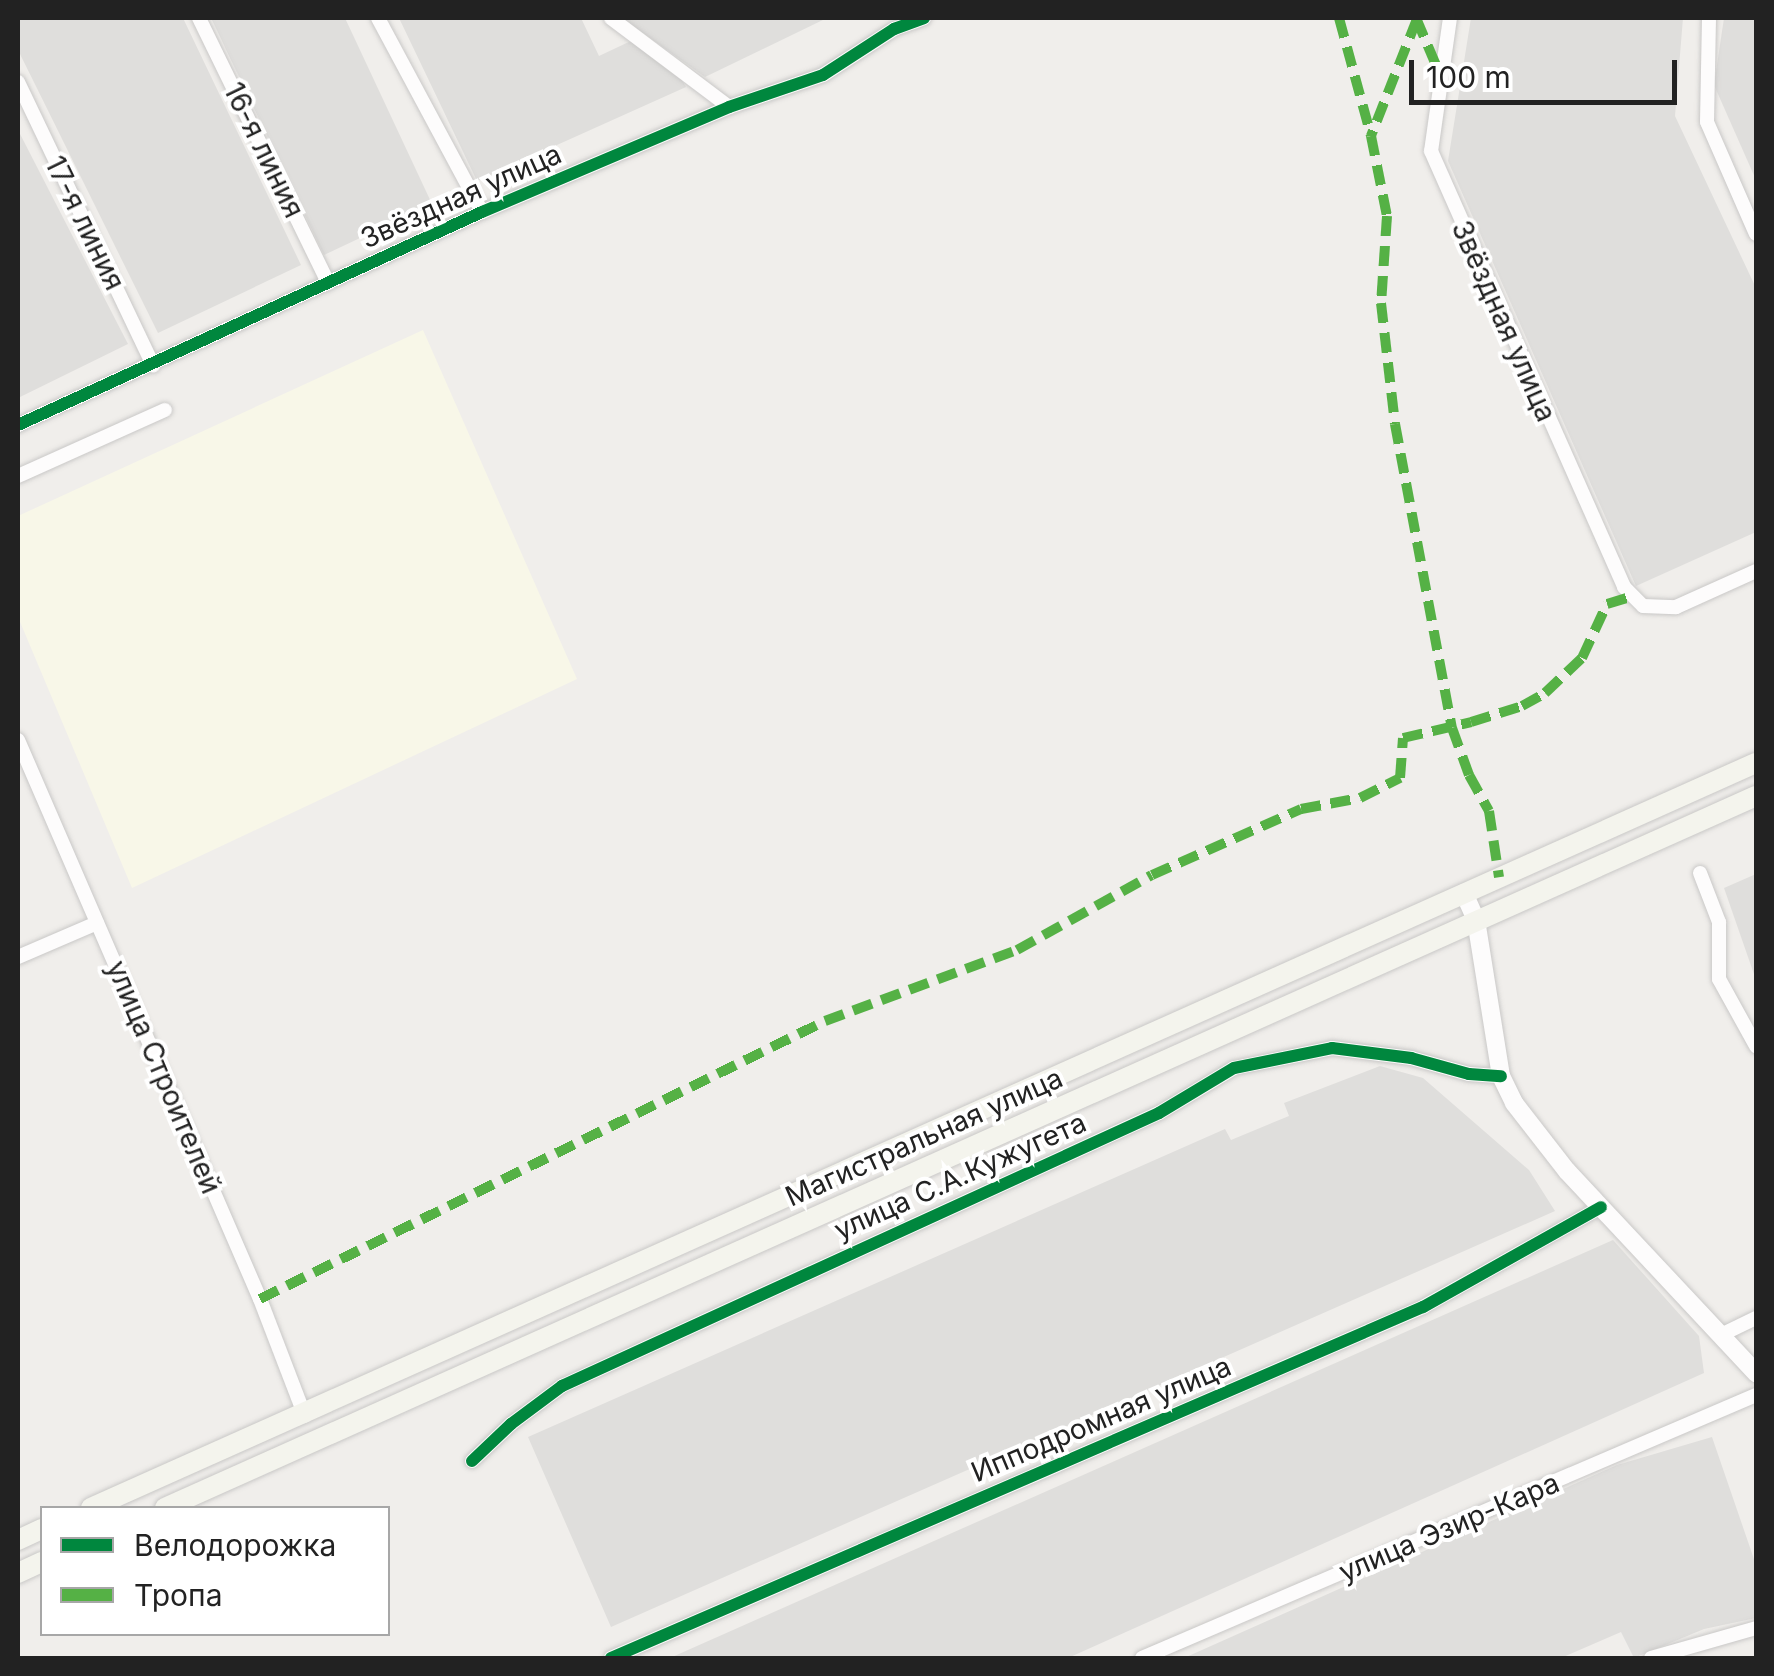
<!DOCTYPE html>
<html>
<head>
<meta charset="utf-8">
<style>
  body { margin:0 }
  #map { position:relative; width:1774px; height:1676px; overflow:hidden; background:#f0eeeb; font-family:Inter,sans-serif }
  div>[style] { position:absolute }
  .residential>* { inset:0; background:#dfdedc }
  .education>* { inset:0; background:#f8f7e8 }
  .roads { filter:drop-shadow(0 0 2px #c9c8c7) drop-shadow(0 0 2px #c9c8c7) }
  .minor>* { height:14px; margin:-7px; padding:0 7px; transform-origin:7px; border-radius:7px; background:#fdfcfc }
  .tertiary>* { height:18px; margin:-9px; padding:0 9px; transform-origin:9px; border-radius:9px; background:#fdfcfc }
  .secondary>* { height:20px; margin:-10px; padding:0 10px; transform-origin:10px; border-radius:10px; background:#f4f4ed }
  .quiet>* { height:10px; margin-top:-5px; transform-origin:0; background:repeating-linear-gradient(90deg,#55b145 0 20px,transparent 0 30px) }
  .cycleway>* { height:12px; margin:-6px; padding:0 6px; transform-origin:6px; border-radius:6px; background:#00873e }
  span { translate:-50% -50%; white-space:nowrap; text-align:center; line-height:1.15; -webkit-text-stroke:8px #fff; paint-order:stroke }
  .street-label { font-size:28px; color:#222 }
  .frame { position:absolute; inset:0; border:20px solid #222; pointer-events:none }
  .legend { position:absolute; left:40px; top:1506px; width:350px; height:130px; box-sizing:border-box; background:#fff; border:2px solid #a7a7a7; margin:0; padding:12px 18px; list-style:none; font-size:30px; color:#222 }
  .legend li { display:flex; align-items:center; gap:20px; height:50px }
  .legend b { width:50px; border:2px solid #a7a7a7 }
  .scale { position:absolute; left:1409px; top:60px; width:268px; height:45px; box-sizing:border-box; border:5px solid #222; border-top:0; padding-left:12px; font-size:30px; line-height:35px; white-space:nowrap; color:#222; -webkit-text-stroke:8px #fff; paint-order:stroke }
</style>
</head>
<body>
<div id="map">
  <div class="residential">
    <div style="clip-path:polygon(18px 18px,183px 18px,301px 265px,158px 333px,18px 50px)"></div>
    <div style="clip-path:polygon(211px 18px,345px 18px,432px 204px,324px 255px)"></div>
    <div style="clip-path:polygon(399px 18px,581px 18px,599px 56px,633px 40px,677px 72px,686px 87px,477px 181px)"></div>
    <div style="clip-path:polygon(622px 18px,827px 18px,705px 77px)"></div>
    <div style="clip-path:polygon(1471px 18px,1683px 18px,1675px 116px,1756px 288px,1756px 532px,1636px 586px,1448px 161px)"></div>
    <div style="clip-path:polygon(1724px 18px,1756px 18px,1756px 180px,1714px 85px)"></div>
    <div style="clip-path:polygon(18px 130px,128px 344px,18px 398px)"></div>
    <div style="clip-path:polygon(1756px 874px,1756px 980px,1724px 888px)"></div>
    <div style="clip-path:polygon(1380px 1066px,1423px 1078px,1529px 1170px,1555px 1211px,611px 1627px,528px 1437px,1225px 1129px,1231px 1140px,1289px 1116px,1284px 1103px)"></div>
    <div style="clip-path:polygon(1613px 1240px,1699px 1336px,1704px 1373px,1068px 1658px,670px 1658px)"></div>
    <div style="clip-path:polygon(1712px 1437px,1756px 1565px,1756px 1618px,1704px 1629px,1634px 1658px,1621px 1632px,1561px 1658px,1184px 1658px,1617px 1465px)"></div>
  </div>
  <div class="education">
    <div style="clip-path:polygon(423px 330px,577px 679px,132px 888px,18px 617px,18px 516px)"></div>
  </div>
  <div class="roads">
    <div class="minor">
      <div style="left:199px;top:18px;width:295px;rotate:64deg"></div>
      <div style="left:378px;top:18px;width:220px;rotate:61.8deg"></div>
      <div style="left:611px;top:18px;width:148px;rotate:37deg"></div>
      <div style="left:1450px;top:18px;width:134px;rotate:98.1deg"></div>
      <div style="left:1431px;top:151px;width:477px;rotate:66.1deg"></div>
      <div style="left:1624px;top:587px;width:27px;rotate:45deg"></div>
      <div style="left:1643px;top:606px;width:33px;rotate:2deg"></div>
      <div style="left:1676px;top:607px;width:88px;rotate:-24.2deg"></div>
      <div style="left:1709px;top:18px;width:104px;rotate:91.1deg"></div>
      <div style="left:1707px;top:122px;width:122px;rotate:66.4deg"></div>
      <div style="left:18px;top:82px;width:314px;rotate:64.5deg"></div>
      <div style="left:18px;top:425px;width:511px;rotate:-24.66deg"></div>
      <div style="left:482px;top:212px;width:268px;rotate:-23deg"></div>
      <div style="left:729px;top:107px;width:99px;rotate:-18.8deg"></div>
      <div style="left:823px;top:75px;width:85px;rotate:-32.9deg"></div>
      <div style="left:894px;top:29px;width:32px;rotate:-20deg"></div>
      <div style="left:18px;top:476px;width:161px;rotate:-24.2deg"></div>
      <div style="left:18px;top:740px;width:609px;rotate:66.59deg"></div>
      <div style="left:260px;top:1299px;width:125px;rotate:69deg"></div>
      <div style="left:1700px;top:873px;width:53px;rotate:68.8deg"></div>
      <div style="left:1719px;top:922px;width:57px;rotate:90deg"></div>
      <div style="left:1719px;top:979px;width:77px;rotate:61.1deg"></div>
      <div style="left:18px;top:957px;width:86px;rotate:-23.3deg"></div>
      <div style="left:1723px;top:1334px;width:37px;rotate:-26deg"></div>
      <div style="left:472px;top:1461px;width:54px;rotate:-43.5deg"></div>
      <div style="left:511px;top:1424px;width:64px;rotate:-36.7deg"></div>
      <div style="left:562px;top:1386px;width:656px;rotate:-24.57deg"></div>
      <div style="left:1159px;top:1113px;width:87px;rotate:-31deg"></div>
      <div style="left:1234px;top:1068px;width:100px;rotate:-11.5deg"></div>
      <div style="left:1332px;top:1048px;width:80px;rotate:7.2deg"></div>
      <div style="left:1411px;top:1058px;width:60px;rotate:15.4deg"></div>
      <div style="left:1469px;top:1074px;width:32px;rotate:4deg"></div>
      <div style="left:611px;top:1658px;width:885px;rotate:-23.38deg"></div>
      <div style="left:1423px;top:1307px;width:204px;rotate:-29.3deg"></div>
      <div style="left:1142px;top:1658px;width:668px;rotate:-23.19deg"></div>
      <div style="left:1651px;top:1658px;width:109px;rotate:-15.9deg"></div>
    </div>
    <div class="tertiary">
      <div style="left:1464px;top:893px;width:30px;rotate:66deg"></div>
      <div style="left:1476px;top:920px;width:158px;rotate:80.9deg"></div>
      <div style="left:1501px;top:1076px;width:30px;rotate:64deg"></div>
      <div style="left:1514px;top:1103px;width:86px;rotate:52.1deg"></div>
      <div style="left:1567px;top:1171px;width:277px;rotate:46.9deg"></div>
    </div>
    <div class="secondary">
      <div style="left:91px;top:1508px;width:1824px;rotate:-24.11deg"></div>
      <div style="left:165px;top:1508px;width:1743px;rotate:-24.11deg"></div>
      <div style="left:18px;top:1540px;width:26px;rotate:-25deg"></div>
      <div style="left:18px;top:1573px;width:26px;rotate:-25deg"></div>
    </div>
  </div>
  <div class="quiet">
    <div style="left:1339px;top:18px;width:122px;rotate:74.8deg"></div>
    <div style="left:1416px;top:18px;width:64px;rotate:67deg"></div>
    <div style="left:1417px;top:19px;width:126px;rotate:111.5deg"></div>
    <div style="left:1371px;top:136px;width:82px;rotate:78.7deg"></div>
    <div style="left:1387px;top:216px;width:87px;rotate:93.9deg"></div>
    <div style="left:1381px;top:303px;width:122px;rotate:83.4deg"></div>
    <div style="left:1395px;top:424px;width:309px;rotate:79.4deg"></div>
    <div style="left:1452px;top:728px;width:50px;rotate:70.1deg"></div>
    <div style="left:1469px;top:775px;width:41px;rotate:60.9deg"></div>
    <div style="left:1489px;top:811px;width:67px;rotate:81.4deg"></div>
    <div style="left:260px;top:1299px;width:630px;rotate:-26.2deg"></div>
    <div style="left:825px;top:1021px;width:205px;rotate:-20.3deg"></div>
    <div style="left:1017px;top:950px;width:154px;rotate:-29.1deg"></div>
    <div style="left:1152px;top:875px;width:163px;rotate:-23.9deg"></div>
    <div style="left:1301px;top:809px;width:60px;rotate:-10.6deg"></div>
    <div style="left:1360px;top:798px;width:45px;rotate:-26.6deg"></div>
    <div style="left:1400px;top:778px;width:40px;rotate:-85.7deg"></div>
    <div style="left:1403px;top:738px;width:70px;rotate:-13.2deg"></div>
    <div style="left:1471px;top:722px;width:53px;rotate:-17.4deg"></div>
    <div style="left:1522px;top:706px;width:26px;rotate:-29deg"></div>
    <div style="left:1545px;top:693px;width:51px;rotate:-43.4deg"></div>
    <div style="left:1582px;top:658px;width:60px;rotate:-65.2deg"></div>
    <div style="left:1607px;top:604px;width:27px;rotate:-17deg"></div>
  </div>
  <div class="cycleway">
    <div style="left:18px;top:425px;width:511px;rotate:-24.66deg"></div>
    <div style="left:482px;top:212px;width:268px;rotate:-23deg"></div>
    <div style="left:729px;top:107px;width:99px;rotate:-18.8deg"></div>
    <div style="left:823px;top:75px;width:85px;rotate:-32.9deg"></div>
    <div style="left:894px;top:29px;width:32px;rotate:-20deg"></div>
    <div style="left:472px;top:1461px;width:54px;rotate:-43.5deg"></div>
    <div style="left:511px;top:1424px;width:64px;rotate:-36.7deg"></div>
    <div style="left:562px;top:1386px;width:656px;rotate:-24.57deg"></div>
    <div style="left:1159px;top:1113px;width:87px;rotate:-31deg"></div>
    <div style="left:1234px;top:1068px;width:100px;rotate:-11.5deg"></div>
    <div style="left:1332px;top:1048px;width:80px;rotate:7.2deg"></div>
    <div style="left:1411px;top:1058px;width:60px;rotate:15.4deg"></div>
    <div style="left:1469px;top:1074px;width:32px;rotate:4deg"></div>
    <div style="left:611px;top:1658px;width:885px;rotate:-23.38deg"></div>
    <div style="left:1423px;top:1307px;width:204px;rotate:-29.3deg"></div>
  </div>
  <div class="street-label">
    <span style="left:264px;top:150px;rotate:64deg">16-я линия</span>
    <span style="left:461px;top:196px;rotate:-24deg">Звёздная улица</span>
    <span style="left:85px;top:223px;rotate:64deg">17-я линия</span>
    <span style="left:1504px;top:321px;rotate:66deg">Звёздная улица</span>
    <span style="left:164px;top:1077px;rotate:67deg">улица Строителей</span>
    <span style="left:924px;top:1137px;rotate:-24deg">Магистральная улица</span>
    <span style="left:960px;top:1176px;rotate:-24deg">улица С.А.Кужугета</span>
    <span style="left:1101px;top:1419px;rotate:-23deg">Ипподромная улица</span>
    <span style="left:1449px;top:1527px;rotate:-23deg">улица Эзир-Кара</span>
  </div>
  <div class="frame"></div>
  <ul class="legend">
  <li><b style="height:12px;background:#00873e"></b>Велодорожка</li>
  <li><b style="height:12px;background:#55b145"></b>Тропа</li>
  </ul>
  <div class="scale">100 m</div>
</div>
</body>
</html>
